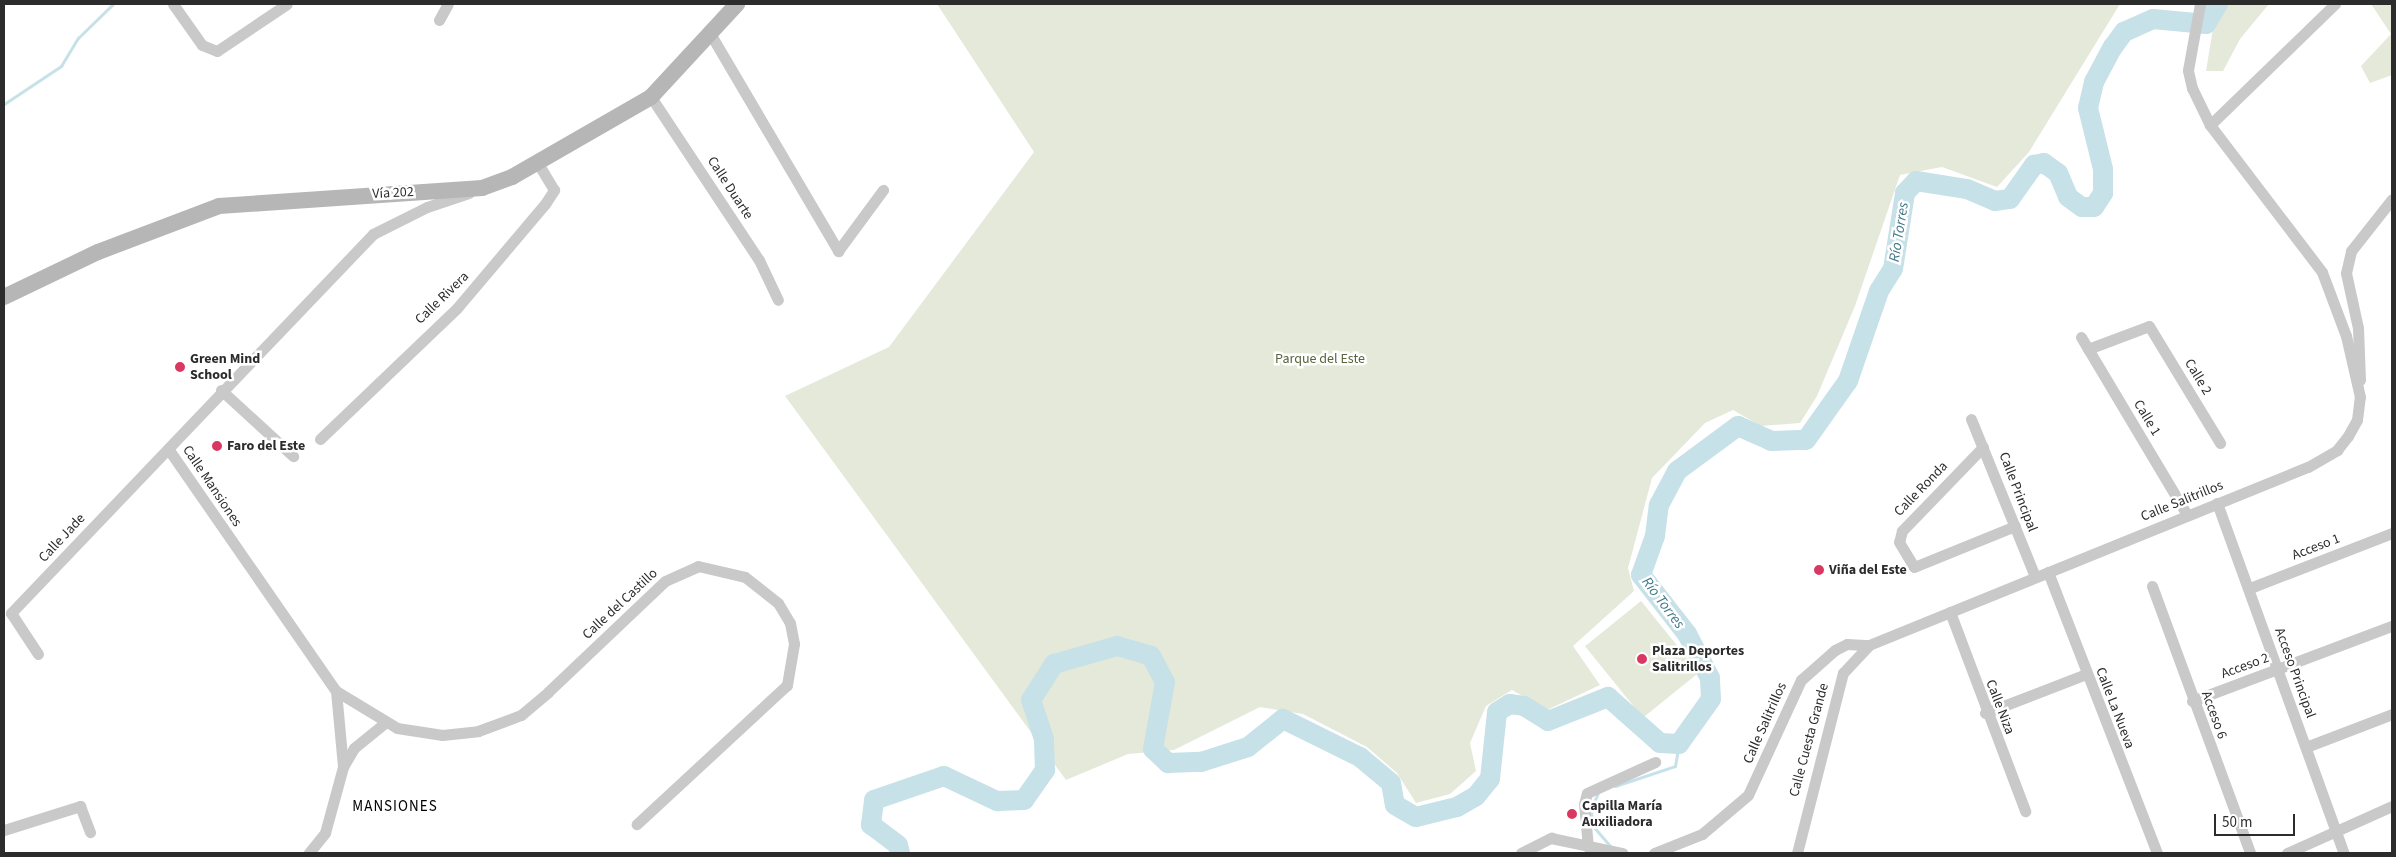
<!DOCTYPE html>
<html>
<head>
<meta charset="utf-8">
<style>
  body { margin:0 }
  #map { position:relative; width:2396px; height:857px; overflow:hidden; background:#fff; font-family:"Source Sans 3",sans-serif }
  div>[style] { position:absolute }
  .green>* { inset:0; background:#e5e9da; transform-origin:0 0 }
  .stream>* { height:3px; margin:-1.5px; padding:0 1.5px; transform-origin:1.5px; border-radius:1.5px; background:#c7e1e8 }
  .river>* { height:20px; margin:-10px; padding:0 10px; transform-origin:10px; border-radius:10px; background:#c7e1e8 }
  .minor>* { height:11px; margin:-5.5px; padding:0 5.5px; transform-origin:5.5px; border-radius:5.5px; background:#c9c9c9 }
  .secondary>* { height:16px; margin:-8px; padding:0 8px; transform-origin:8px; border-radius:8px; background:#b6b6b6 }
  .dots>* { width:14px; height:14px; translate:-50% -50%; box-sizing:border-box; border:2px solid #fff; border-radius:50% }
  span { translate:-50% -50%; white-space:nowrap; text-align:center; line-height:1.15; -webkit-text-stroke:5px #fff; paint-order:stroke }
  .street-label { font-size:14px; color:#2c2c2c }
  .poi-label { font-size:14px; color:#2c2c2c; font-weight:700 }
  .left { translate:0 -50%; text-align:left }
  .park-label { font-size:14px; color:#57643d }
  .water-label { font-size:15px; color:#407988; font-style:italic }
  .neighbourhood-label { font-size:15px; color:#000; letter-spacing:1px }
  .frame { position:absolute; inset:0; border:5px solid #2c2c2c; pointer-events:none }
  .scale { position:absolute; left:2214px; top:814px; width:81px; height:22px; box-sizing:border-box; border:2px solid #2c2c2c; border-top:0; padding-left:6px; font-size:15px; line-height:18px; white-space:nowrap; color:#2c2c2c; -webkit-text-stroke:4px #fff; paint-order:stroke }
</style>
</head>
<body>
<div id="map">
  <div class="green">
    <div style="clip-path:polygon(937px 4px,2120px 4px,2029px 152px,1997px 187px,1942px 167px,1900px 175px,1855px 306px,1817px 396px,1800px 423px,1761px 426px,1733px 410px,1705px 423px,1652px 478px,1628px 568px,1634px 591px,1573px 646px,1600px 685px,1547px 710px,1512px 690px,1486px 706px,1470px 743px,1476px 771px,1450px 794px,1416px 803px,1397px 773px,1367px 747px,1303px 714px,1260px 707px,1174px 750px,1128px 754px,1066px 780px,785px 396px,889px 347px,1034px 152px)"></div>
    <div style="clip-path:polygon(2217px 4px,2269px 4px,2240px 39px,2223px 71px,2206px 71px)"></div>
    <div style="clip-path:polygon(2371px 4px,2392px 4px,2392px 75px,2370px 83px,2361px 66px,2391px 34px)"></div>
    <div style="left:1641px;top:601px;width:92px;height:72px;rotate:51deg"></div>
  </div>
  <div class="stream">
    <div style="left:4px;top:104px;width:69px;rotate:-33.7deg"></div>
    <div style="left:61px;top:66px;width:33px;rotate:-59deg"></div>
    <div style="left:78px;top:38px;width:49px;rotate:-44.2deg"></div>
    <div style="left:1615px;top:786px;width:63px;rotate:-18.4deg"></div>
    <div style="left:1675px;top:766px;width:22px;rotate:-80deg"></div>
    <div style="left:1598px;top:793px;width:17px;rotate:114deg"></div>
    <div style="left:1591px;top:809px;width:16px;rotate:86deg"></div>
    <div style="left:1592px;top:825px;width:30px;rotate:49deg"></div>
  </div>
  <div class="river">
    <div style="left:900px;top:853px;width:8px;rotate:-104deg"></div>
    <div style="left:898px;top:845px;width:34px;rotate:-143deg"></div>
    <div style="left:871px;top:825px;width:25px;rotate:-83deg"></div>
    <div style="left:874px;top:800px;width:74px;rotate:-18.9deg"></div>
    <div style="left:944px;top:776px;width:59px;rotate:25.3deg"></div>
    <div style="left:997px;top:801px;width:27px;rotate:-2deg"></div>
    <div style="left:1024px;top:800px;width:37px;rotate:-55deg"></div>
    <div style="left:1045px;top:770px;width:31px;rotate:-92deg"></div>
    <div style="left:1044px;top:739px;width:41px;rotate:-108.4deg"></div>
    <div style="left:1031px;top:700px;width:43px;rotate:-57.4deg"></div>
    <div style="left:1054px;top:664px;width:66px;rotate:-15.9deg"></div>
    <div style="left:1117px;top:646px;width:35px;rotate:16deg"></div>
    <div style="left:1151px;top:656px;width:30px;rotate:62deg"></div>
    <div style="left:1165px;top:682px;width:68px;rotate:100.2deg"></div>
    <div style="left:1153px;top:749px;width:21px;rotate:43deg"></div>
    <div style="left:1168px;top:763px;width:33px;rotate:-2deg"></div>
    <div style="left:1201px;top:762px;width:49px;rotate:-17.7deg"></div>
    <div style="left:1248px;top:747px;width:45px;rotate:-38.7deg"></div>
    <div style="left:1283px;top:719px;width:86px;rotate:26.3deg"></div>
    <div style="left:1360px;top:757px;width:40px;rotate:40deg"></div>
    <div style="left:1391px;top:783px;width:22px;rotate:80deg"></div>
    <div style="left:1395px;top:805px;width:24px;rotate:30deg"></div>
    <div style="left:1416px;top:817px;width:42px;rotate:-13.7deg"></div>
    <div style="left:1457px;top:807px;width:22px;rotate:-30deg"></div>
    <div style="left:1476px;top:796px;width:22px;rotate:-51deg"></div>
    <div style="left:1490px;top:779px;width:67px;rotate:-84deg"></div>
    <div style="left:1497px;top:712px;width:15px;rotate:-32deg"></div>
    <div style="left:1510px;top:704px;width:14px;rotate:8deg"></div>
    <div style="left:1524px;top:706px;width:28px;rotate:32deg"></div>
    <div style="left:1548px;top:721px;width:65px;rotate:-21.8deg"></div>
    <div style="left:1608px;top:697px;width:69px;rotate:41.5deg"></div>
    <div style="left:1660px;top:743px;width:19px;rotate:3deg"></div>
    <div style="left:1679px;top:744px;width:55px;rotate:-54.6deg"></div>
    <div style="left:1711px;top:699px;width:21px;rotate:-93deg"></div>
    <div style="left:1710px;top:678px;width:50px;rotate:-117.6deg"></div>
    <div style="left:1687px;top:634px;width:75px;rotate:-127.9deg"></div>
    <div style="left:1641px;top:575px;width:41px;rotate:-70.3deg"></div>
    <div style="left:1655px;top:536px;width:31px;rotate:-83deg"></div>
    <div style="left:1659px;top:505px;width:38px;rotate:-62deg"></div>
    <div style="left:1677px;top:471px;width:76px;rotate:-36.4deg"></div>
    <div style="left:1738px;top:426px;width:36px;rotate:24deg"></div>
    <div style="left:1771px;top:441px;width:35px;rotate:-2deg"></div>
    <div style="left:1806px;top:440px;width:72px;rotate:-54.6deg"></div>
    <div style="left:1848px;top:381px;width:95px;rotate:-71deg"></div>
    <div style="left:1879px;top:291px;width:26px;rotate:-58deg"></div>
    <div style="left:1893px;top:269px;width:77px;rotate:-81deg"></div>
    <div style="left:1905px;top:193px;width:16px;rotate:-47deg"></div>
    <div style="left:1916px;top:181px;width:52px;rotate:8.9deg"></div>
    <div style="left:1967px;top:189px;width:30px;rotate:23deg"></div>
    <div style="left:1995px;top:201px;width:15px;rotate:-8deg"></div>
    <div style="left:2010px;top:199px;width:42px;rotate:-54.8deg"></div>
    <div style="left:2034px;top:165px;width:10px;rotate:-11deg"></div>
    <div style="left:2044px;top:163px;width:17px;rotate:36deg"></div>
    <div style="left:2058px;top:173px;width:26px;rotate:67deg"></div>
    <div style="left:2068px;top:197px;width:17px;rotate:36deg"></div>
    <div style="left:2082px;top:207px;width:12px"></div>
    <div style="left:2094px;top:207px;width:17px;rotate:-57deg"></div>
    <div style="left:2103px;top:193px;width:24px;rotate:-90deg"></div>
    <div style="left:2103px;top:169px;width:63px;rotate:-103.8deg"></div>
    <div style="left:2088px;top:108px;width:27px;rotate:-77deg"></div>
    <div style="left:2094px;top:82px;width:40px;rotate:-62deg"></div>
    <div style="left:2113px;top:47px;width:19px;rotate:-54deg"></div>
    <div style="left:2124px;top:32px;width:32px;rotate:-24deg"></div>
    <div style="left:2153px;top:19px;width:53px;rotate:5.4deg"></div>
    <div style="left:2206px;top:24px;width:23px;rotate:-59deg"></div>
  </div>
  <div class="minor">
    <div style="left:173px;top:4px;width:50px;rotate:54.7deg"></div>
    <div style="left:202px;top:45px;width:16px;rotate:22deg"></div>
    <div style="left:217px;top:51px;width:84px;rotate:-33.9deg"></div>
    <div style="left:439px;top:20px;width:18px;rotate:-61deg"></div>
    <div style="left:711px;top:35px;width:251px;rotate:59.5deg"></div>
    <div style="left:838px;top:251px;width:76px;rotate:-53.6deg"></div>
    <div style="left:651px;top:97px;width:196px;rotate:56.5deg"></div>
    <div style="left:759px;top:260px;width:44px;rotate:64.6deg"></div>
    <div style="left:2210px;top:125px;width:174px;rotate:-44.1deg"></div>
    <div style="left:2081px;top:337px;width:207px;rotate:59.2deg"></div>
    <div style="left:2088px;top:349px;width:65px;rotate:-20.7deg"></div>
    <div style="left:2149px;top:326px;width:137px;rotate:58.7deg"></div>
    <div style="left:2360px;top:380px;width:52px;rotate:-92.2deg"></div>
    <div style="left:2358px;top:328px;width:56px;rotate:-102.3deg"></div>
    <div style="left:2346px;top:273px;width:23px;rotate:-77deg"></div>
    <div style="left:2351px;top:251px;width:66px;rotate:-51.7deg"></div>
    <div style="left:221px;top:390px;width:98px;rotate:42.5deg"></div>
    <div style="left:1971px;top:419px;width:170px;rotate:67.9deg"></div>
    <div style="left:320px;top:439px;width:190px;rotate:-43.7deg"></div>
    <div style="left:457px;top:308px;width:136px;rotate:-49.8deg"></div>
    <div style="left:545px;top:204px;width:17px;rotate:-57deg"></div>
    <div style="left:554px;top:190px;width:29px;rotate:-121deg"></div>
    <div style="left:1983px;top:447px;width:117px;rotate:134deg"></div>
    <div style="left:1902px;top:531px;width:11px;rotate:105deg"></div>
    <div style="left:1899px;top:542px;width:29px;rotate:59deg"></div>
    <div style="left:1914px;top:567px;width:109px;rotate:-22.1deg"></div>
    <div style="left:169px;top:450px;width:293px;rotate:55.3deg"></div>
    <div style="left:336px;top:691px;width:76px;rotate:84.7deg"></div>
    <div style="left:343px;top:767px;width:68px;rotate:105.3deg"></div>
    <div style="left:325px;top:833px;width:26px;rotate:129deg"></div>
    <div style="left:2217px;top:503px;width:372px;rotate:70.1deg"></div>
    <div style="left:2048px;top:572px;width:301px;rotate:68.8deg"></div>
    <div style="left:2152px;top:586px;width:284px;rotate:69.8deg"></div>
    <div style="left:2250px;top:588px;width:152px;rotate:-21.2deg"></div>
    <div style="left:1950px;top:612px;width:213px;rotate:69.3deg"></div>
    <div style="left:38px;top:654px;width:49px;rotate:-123.4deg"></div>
    <div style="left:11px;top:613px;width:524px;rotate:-46.31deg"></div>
    <div style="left:373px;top:234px;width:60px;rotate:-26.6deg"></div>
    <div style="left:427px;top:207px;width:44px;rotate:-18.4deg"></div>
    <div style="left:336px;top:691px;width:71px;rotate:31.2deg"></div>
    <div style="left:397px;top:728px;width:46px;rotate:8.8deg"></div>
    <div style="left:442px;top:735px;width:36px;rotate:-6deg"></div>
    <div style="left:478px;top:731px;width:46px;rotate:-20.4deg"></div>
    <div style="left:521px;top:715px;width:35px;rotate:-40deg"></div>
    <div style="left:548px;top:692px;width:161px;rotate:-43.5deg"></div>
    <div style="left:665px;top:581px;width:36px;rotate:-24deg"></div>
    <div style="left:698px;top:566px;width:48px;rotate:13.2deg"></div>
    <div style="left:745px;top:577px;width:42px;rotate:38.2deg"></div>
    <div style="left:778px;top:603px;width:23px;rotate:59deg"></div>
    <div style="left:790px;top:623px;width:21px;rotate:79deg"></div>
    <div style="left:794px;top:644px;width:42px;rotate:99.7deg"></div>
    <div style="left:787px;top:685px;width:205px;rotate:137.2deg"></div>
    <div style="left:2192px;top:701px;width:214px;rotate:-20.6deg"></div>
    <div style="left:1985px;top:713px;width:108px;rotate:-21.1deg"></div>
    <div style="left:2306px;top:747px;width:92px;rotate:-21deg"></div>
    <div style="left:343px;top:767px;width:22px;rotate:-60deg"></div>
    <div style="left:354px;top:748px;width:40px;rotate:-39deg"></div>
    <div style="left:4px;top:830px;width:80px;rotate:-17.5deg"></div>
    <div style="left:80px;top:806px;width:28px;rotate:69deg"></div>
    <div style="left:1588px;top:847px;width:43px;rotate:-95.3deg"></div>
    <div style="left:1584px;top:804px;width:11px;rotate:-75deg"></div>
    <div style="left:1587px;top:793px;width:75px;rotate:-24.5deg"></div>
    <div style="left:1521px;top:853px;width:34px;rotate:-27deg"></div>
    <div style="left:1551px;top:838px;width:73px;rotate:11.9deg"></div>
    <div style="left:1654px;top:853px;width:52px;rotate:-21.6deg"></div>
    <div style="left:1702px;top:834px;width:60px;rotate:-40.3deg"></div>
    <div style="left:1748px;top:795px;width:127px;rotate:-65.3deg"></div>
    <div style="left:1801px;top:680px;width:45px;rotate:-41.4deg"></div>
    <div style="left:1835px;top:650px;width:13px;rotate:-27deg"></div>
    <div style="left:1847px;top:644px;width:22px;rotate:3deg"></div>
    <div style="left:1869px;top:645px;width:474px;rotate:-22.1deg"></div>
    <div style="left:2308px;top:467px;width:34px;rotate:-30deg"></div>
    <div style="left:2337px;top:450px;width:18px;rotate:-52deg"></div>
    <div style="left:2348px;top:436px;width:18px;rotate:-61deg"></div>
    <div style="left:2357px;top:420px;width:23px;rotate:-83deg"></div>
    <div style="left:2360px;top:397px;width:63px;rotate:-102.9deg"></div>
    <div style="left:2346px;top:336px;width:68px;rotate:-110.6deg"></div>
    <div style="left:2322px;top:272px;width:185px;rotate:-127.3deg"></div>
    <div style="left:2210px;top:125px;width:41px;rotate:-115.9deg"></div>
    <div style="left:2192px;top:88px;width:18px;rotate:-103deg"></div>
    <div style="left:2188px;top:70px;width:67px;rotate:-79.7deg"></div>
    <div style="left:1797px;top:853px;width:186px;rotate:-75.7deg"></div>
    <div style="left:1843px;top:673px;width:38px;rotate:-47deg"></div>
    <div style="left:2287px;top:853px;width:115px;rotate:-24.1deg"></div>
  </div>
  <div class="secondary">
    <div style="left:4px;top:297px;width:104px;rotate:-25.6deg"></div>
    <div style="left:98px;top:252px;width:129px;rotate:-20.8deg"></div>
    <div style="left:219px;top:206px;width:264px;rotate:-3.9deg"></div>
    <div style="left:482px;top:188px;width:32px;rotate:-20deg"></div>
    <div style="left:512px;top:177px;width:160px;rotate:-29.9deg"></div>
    <div style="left:651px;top:97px;width:127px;rotate:-47.2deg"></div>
  </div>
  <div class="dots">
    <div style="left:180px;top:367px;background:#d93862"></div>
    <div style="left:217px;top:446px;background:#d93862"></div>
    <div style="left:1819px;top:570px;background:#d93862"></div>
    <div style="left:1642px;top:659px;background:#d93862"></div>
    <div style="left:1572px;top:814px;background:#d93862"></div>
  </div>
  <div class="street-label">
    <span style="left:730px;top:188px;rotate:57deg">Calle Duarte</span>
    <span style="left:393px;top:193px;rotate:-3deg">Vía 202</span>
    <span style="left:442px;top:298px;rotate:-44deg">Calle Rivera</span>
    <span style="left:2198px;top:377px;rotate:59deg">Calle 2</span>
    <span style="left:2147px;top:418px;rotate:59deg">Calle 1</span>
    <span style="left:212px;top:486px;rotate:56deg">Calle Mansiones</span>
    <span style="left:1921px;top:489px;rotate:-46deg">Calle Ronda</span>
    <span style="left:2018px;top:492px;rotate:69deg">Calle Principal</span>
    <span style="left:2182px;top:501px;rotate:-22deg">Calle Salitrillos</span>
    <span style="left:62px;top:538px;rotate:-47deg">Calle Jade</span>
    <span style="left:2316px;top:547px;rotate:-21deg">Acceso 1</span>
    <span style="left:620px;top:604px;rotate:-43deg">Calle del Castillo</span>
    <span style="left:2245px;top:666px;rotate:-20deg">Acceso 2</span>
    <span style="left:2295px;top:673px;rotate:70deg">Acceso Principal</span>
    <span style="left:2000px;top:707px;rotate:69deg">Calle Niza</span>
    <span style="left:2115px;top:708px;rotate:69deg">Calle La Nueva</span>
    <span style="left:2214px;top:715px;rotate:70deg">Acceso 6</span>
    <span style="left:1765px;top:723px;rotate:-66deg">Calle Salitrillos</span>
    <span style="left:1809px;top:740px;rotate:-75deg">Calle Cuesta Grande</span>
  </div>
  <div class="poi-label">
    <span class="left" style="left:190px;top:367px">Green Mind<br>School</span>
    <span class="left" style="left:227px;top:446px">Faro del Este</span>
    <span class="left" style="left:1829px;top:570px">Viña del Este</span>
    <span class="left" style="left:1652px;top:659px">Plaza Deportes<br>Salitrillos</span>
    <span class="left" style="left:1582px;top:814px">Capilla María<br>Auxiliadora</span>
  </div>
  <div class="park-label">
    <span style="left:1320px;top:359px">Parque del Este</span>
  </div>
  <div class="water-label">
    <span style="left:1899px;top:232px;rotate:-81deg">Río Torres</span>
    <span style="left:1663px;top:603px;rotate:53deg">Río Torres</span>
  </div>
  <div class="neighbourhood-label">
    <span style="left:395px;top:807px">MANSIONES</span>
  </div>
  <div class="frame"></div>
  <div class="scale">50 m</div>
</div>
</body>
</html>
